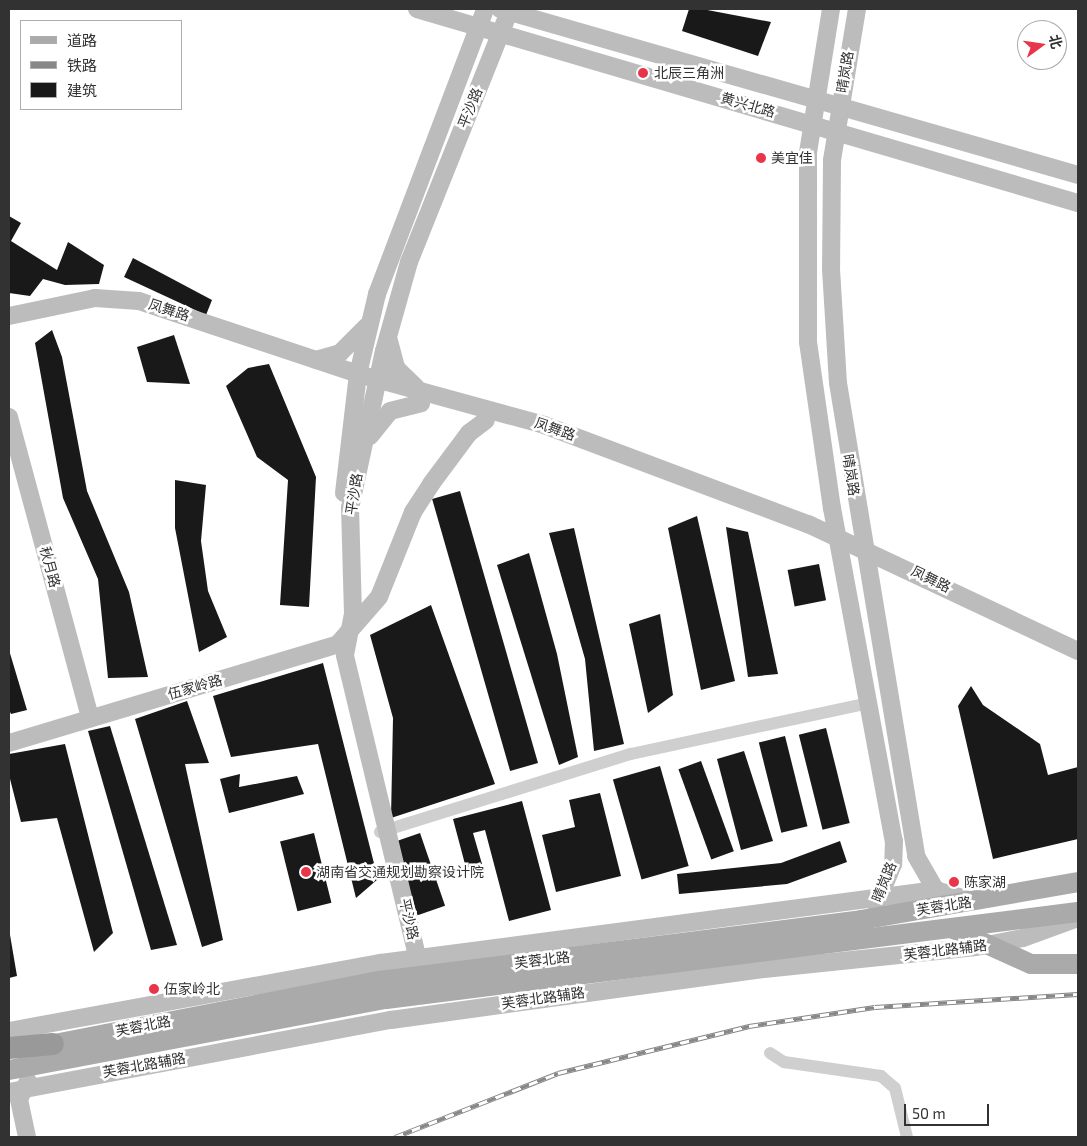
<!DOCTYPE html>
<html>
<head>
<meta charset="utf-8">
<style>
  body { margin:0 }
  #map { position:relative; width:1087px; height:1146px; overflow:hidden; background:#fff; font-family:"Exo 2","Noto Sans SC",sans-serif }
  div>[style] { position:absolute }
  .building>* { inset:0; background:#191919; transform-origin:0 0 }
  .street>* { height:12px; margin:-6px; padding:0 6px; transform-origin:6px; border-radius:6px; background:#cfcfcf }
  .secondary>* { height:18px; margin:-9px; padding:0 9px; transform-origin:9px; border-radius:9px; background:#bcbcbc }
  .primary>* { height:20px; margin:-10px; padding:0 10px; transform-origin:10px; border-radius:10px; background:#aaa }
  .highway>* { height:22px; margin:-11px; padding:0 11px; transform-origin:11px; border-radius:11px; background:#999 }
  .rail>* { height:5px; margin-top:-2.5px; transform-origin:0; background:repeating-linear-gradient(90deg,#fff 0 9px,#878787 0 18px); box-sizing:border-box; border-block:1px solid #878787 }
  .dots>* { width:14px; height:14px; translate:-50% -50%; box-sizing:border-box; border:2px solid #fff; border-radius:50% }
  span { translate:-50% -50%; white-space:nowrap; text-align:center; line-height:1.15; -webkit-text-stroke:5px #fff; paint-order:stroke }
  .street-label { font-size:14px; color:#323232 }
  .poi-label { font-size:14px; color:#323232 }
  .left { translate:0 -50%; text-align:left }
  .frame { position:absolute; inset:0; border:10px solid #323232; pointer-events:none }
  .legend { position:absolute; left:20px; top:20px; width:162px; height:90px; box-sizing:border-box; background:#fff; border:1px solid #adadad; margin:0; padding:6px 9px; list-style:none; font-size:15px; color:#323232 }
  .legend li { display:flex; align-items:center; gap:10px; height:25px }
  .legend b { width:25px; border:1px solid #adadad }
  .north { position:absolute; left:1017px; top:20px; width:50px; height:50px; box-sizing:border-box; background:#fff; border:1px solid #adadad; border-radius:50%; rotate:76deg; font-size:14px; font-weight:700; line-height:20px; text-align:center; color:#323232 }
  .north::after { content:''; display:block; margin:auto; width:18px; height:22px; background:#e9354a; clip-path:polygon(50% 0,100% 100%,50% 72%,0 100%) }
  .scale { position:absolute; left:904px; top:1104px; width:85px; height:22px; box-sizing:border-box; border:2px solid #323232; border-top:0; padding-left:6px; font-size:15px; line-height:18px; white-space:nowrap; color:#323232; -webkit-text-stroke:4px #fff; paint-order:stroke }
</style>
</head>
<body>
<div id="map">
  <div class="building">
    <div style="clip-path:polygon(689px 9px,702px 9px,771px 22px,758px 56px,682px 31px)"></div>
    <div style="clip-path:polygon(9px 216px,21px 223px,11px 241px,57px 270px,68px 242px,104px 265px,99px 284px,65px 285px,43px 279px,30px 296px,9px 293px)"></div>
    <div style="clip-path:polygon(133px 258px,212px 300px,206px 315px,124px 277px)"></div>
    <div style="clip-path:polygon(52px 330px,62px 357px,87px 491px,129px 592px,148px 677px,108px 678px,98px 579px,63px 498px,35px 343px)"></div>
    <div style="clip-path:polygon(174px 335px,190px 384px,147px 382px,137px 347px)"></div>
    <div style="clip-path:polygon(269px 364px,316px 477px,309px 607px,280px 605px,288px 480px,257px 457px,226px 386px,248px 368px)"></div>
    <div style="clip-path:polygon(175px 480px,206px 485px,201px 541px,208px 591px,227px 637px,199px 652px,175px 528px)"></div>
    <div style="left:460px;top:491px;width:283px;height:29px;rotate:74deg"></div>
    <div style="clip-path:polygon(697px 516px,735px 681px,701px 690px,668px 528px)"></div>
    <div style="clip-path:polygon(726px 527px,748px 532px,778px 674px,748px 677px)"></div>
    <div style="clip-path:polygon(574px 528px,624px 744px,594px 751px,585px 659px,549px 533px)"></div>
    <div style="clip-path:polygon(529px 553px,557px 654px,578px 757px,559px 765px,497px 565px)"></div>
    <div style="left:819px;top:564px;width:37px;height:32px;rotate:79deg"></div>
    <div style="clip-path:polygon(431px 605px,495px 784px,391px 818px,393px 718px,370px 635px)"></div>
    <div style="clip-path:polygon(660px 614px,673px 695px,648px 713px,629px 624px)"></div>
    <div style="clip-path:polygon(9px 650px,27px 710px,11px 714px,9px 710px)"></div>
    <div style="clip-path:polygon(323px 663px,378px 879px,356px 898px,318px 744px,231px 757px,213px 696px)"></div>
    <div style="clip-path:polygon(971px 686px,983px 705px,1040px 744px,1048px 775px,1078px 767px,1078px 839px,993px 859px,958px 706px)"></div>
    <div style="clip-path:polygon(187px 701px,209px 763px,185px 764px,223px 940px,202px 947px,135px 719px)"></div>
    <div style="clip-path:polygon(110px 726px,177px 945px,151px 950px,88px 731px)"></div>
    <div style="left:826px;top:728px;width:98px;height:28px;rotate:76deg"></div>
    <div style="left:785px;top:736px;width:93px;height:27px;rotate:76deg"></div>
    <div style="clip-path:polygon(65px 744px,113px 933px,94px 952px,57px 818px,21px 822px,9px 775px,9px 754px)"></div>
    <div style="clip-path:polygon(744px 751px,773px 841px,741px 850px,717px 759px)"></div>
    <div style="left:701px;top:761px;width:96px;height:24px;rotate:70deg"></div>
    <div style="left:660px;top:766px;width:104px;height:49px;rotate:74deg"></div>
    <div style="clip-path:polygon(240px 774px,239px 787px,297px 776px,304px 794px,229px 813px,220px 779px)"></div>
    <div style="clip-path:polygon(600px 793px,621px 876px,556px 892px,542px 835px,575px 827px,569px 800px)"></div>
    <div style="clip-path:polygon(522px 801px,551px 910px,509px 921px,485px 830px,473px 833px,482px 864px,466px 868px,453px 819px)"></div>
    <div style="left:314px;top:833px;width:72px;height:35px;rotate:76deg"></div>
    <div style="left:420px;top:833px;width:77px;height:29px;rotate:71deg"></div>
    <div style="clip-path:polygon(840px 841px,847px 862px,787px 884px,679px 894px,677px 874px,781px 863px)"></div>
    <div style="clip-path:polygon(9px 929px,17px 976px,9px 978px)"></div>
  </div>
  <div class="street">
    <div style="left:380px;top:832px;width:263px;rotate:-17.3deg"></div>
    <div style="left:631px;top:754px;width:243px;rotate:-12.1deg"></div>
    <div style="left:770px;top:1053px;width:17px;rotate:33deg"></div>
    <div style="left:784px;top:1062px;width:98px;rotate:8.2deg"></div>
    <div style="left:881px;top:1076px;width:18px;rotate:41deg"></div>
    <div style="left:895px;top:1088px;width:50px;rotate:76.2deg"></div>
  </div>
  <div class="secondary">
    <div style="left:417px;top:9px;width:689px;rotate:16.36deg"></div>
    <div style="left:500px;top:9px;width:601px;rotate:16.02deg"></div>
    <div style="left:831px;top:9px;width:146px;rotate:99.1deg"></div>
    <div style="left:808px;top:153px;width:189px;rotate:90deg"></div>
    <div style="left:808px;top:342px;width:168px;rotate:81.8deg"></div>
    <div style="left:832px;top:508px;width:339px;rotate:79.5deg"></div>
    <div style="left:894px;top:841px;width:23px;rotate:92deg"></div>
    <div style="left:893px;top:864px;width:44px;rotate:112.5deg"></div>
    <div style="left:857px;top:9px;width:153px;rotate:99.4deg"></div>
    <div style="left:832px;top:160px;width:109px;rotate:90.5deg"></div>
    <div style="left:831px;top:269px;width:114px;rotate:86.5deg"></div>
    <div style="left:838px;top:383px;width:479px;rotate:80.6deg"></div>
    <div style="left:916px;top:856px;width:39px;rotate:60deg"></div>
    <div style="left:936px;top:890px;width:34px;rotate:17deg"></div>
    <div style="left:9px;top:316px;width:88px;rotate:-11.8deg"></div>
    <div style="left:95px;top:298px;width:44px;rotate:3.9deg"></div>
    <div style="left:139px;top:301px;width:231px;rotate:18.4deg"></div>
    <div style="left:358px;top:374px;width:193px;rotate:15.3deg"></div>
    <div style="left:544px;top:425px;width:282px;rotate:20.6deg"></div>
    <div style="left:808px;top:524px;width:298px;rotate:25.2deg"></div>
    <div style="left:389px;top:341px;width:28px;rotate:75deg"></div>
    <div style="left:396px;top:368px;width:28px;rotate:44deg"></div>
    <div style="left:316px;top:360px;width:25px;rotate:-16deg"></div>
    <div style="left:340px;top:353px;width:38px;rotate:-45deg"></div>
    <div style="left:9px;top:417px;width:312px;rotate:74.9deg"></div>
    <div style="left:370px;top:436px;width:32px;rotate:-51deg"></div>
    <div style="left:390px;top:411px;width:32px;rotate:-14deg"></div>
    <div style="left:344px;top:493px;width:120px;rotate:-83.3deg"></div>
    <div style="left:358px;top:374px;width:82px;rotate:-76.6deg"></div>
    <div style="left:377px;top:294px;width:305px;rotate:-69.2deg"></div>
    <div style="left:9px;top:743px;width:344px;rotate:-16.7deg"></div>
    <div style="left:338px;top:644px;width:62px;rotate:-48.9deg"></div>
    <div style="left:379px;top:597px;width:92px;rotate:-68.2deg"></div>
    <div style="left:413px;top:512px;width:33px;rotate:-57deg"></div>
    <div style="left:431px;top:484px;width:64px;rotate:-53.3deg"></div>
    <div style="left:469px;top:433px;width:21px;rotate:-37deg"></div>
    <div style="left:425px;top:989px;width:343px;rotate:-103.5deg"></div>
    <div style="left:345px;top:655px;width:42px;rotate:-79deg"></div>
    <div style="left:353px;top:614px;width:106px;rotate:-91.6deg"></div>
    <div style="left:350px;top:508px;width:161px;rotate:-77.8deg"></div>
    <div style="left:384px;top:351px;width:92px;rotate:-74.3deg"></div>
    <div style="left:409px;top:262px;width:272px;rotate:-68.2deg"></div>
    <div style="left:9px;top:1031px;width:378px;rotate:-10.4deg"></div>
    <div style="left:381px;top:963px;width:560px;rotate:-7.49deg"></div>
    <div style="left:9px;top:1092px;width:389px;rotate:-10.7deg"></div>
    <div style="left:391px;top:1020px;width:376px;rotate:-7.8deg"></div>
    <div style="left:764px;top:969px;width:213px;rotate:-5.9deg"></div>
    <div style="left:976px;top:947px;width:48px;rotate:-10.8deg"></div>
    <div style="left:1023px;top:938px;width:59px;rotate:-20deg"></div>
    <div style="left:27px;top:1137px;width:39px;rotate:-102deg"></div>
    <div style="left:19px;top:1099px;width:20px;rotate:-63deg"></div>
  </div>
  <div class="primary">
    <div style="left:953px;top:929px;width:85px;rotate:24.2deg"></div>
    <div style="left:1031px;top:964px;width:47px"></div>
    <div style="left:39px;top:1047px;width:347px;rotate:-11deg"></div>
    <div style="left:380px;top:981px;width:485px;rotate:-7.2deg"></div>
    <div style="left:861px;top:920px;width:220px;rotate:-9.9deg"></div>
    <div style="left:9px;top:1070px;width:384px;rotate:-10.7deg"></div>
    <div style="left:386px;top:999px;width:697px;rotate:-7.17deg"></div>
  </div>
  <div class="highway">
    <div style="left:9px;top:1048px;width:44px;rotate:-5.2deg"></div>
  </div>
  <div class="rail">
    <div style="left:395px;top:1137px;width:175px;rotate:-21.4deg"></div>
    <div style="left:558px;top:1073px;width:197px;rotate:-13.8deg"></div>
    <div style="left:749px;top:1026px;width:127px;rotate:-8.6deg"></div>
    <div style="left:875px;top:1007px;width:203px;rotate:-3.7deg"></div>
  </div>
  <div class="dots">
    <div style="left:643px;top:73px;background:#e9354a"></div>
    <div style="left:761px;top:158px;background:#e9354a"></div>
    <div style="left:306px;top:872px;background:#e9354a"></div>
    <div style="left:954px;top:882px;background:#e9354a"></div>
    <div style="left:154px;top:989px;background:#e9354a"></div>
  </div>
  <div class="street-label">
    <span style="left:845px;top:72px;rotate:-81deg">晴岚路</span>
    <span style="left:748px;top:105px;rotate:16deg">黄兴北路</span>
    <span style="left:470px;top:108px;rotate:-68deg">平沙路</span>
    <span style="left:169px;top:310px;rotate:18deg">凤舞路</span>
    <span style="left:555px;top:429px;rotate:19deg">凤舞路</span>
    <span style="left:851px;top:475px;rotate:81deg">晴岚路</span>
    <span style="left:354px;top:494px;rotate:-81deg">平沙路</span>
    <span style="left:50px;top:567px;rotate:75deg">秋月路</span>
    <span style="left:931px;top:579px;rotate:26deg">凤舞路</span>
    <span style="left:195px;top:687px;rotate:-16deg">伍家岭路</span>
    <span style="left:884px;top:882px;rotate:-68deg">晴岚路</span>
    <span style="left:944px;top:906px;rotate:-9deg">芙蓉北路</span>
    <span style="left:409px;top:919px;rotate:77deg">平沙路</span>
    <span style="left:945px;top:950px;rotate:-7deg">芙蓉北路辅路</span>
    <span style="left:542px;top:960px;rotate:-7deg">芙蓉北路</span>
    <span style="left:543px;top:998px;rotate:-8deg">芙蓉北路辅路</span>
    <span style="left:143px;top:1026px;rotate:-11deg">芙蓉北路</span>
    <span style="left:144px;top:1065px;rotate:-10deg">芙蓉北路辅路</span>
  </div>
  <div class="poi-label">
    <span class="left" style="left:654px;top:73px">北辰三角洲</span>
    <span class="left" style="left:771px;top:158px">美宜佳</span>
    <span class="left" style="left:316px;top:872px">湖南省交通规划勘察设计院</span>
    <span class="left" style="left:964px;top:882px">陈家湖</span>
    <span class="left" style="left:164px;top:989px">伍家岭北</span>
  </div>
  <div class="frame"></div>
  <ul class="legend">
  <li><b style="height:6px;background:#aaa"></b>道路</li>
  <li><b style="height:6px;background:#878787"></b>铁路</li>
  <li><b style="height:14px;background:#191919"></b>建筑</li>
  </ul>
  <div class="north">北</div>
  <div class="scale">50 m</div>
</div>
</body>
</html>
